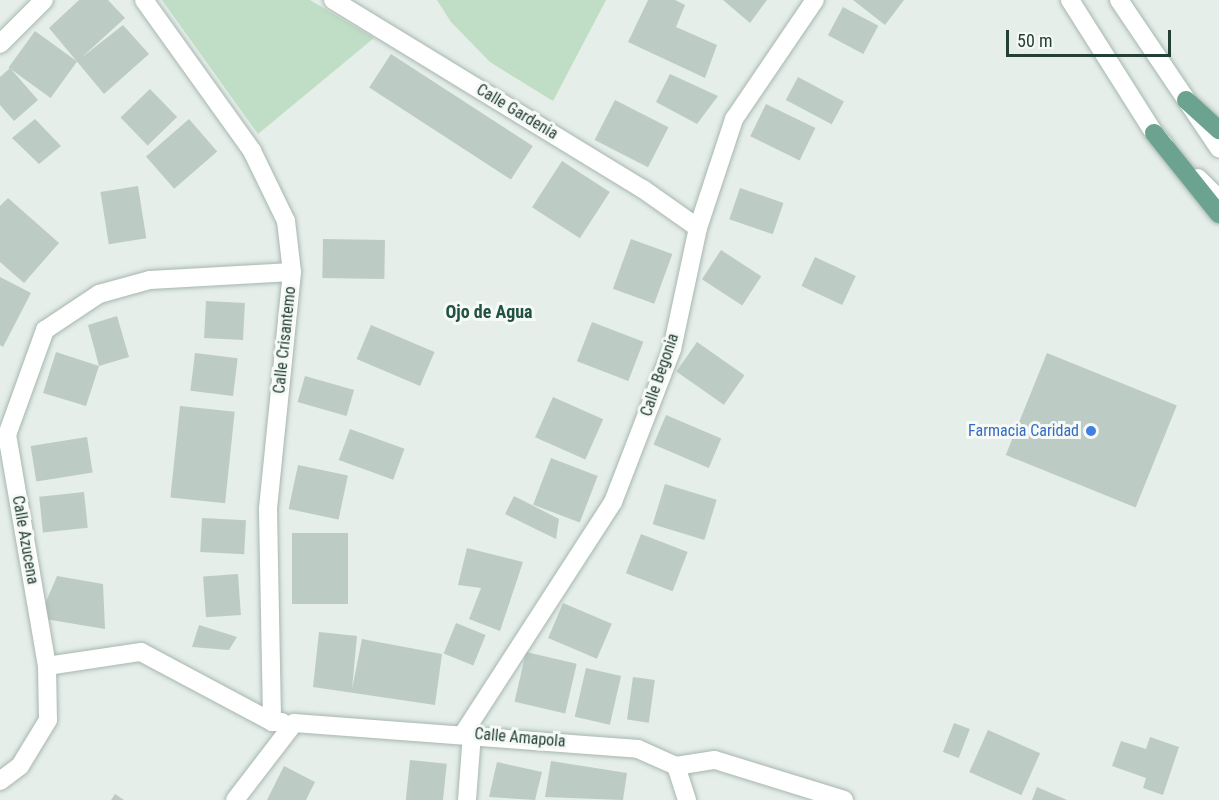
<!DOCTYPE html>
<html>
<head>
<meta charset="utf-8">
<style>
  body { margin:0 }
  #map { position:relative; width:1219px; height:800px; overflow:hidden; background:#e5eee9; font-family:"Roboto Condensed",sans-serif }
  div>[style] { position:absolute }
  .green>* { inset:0; background:#bfdec5 }
  .building>* { inset:0; background:#bdcbc5; transform-origin:0 0 }
  .roads { filter:drop-shadow(0 0 2px #a7b6b0) drop-shadow(0 0 2px #a7b6b0) }
  .minor>* { height:18px; margin:-9px; padding:0 9px; transform-origin:9px; border-radius:9px; background:#fff }
  .major>* { height:18px; margin:-9px; padding:0 9px; transform-origin:9px; border-radius:9px; background:#6ba290 }
  .dots>* { width:16px; height:16px; translate:-50% -50%; box-sizing:border-box; border:3px solid #f6faf7; border-radius:50% }
  span { translate:-50% -50%; white-space:nowrap; text-align:center; line-height:1.15; -webkit-text-stroke:6px #f6faf7; paint-order:stroke }
  .street-label { font-size:16px; color:#243f36 }
  .shop-label { font-size:16px; color:#366cbe }
  .right { translate:-100% -50%; text-align:right }
  .neighbourhood-label { font-size:18px; color:#215142; font-weight:700 }
  .scale { position:absolute; left:1006px; top:30px; width:165px; height:27px; box-sizing:border-box; border:3px solid #243f36; border-top:0; padding-left:8px; font-size:18px; line-height:21px; white-space:nowrap; color:#243f36; -webkit-text-stroke:4px #f6faf7; paint-order:stroke }
</style>
</head>
<body>
<div id="map">
  <div class="green">
    <div style="clip-path:polygon(162px 0,310px 0,374px 38px,258px 134px)"></div>
    <div style="clip-path:polygon(437px 0,606px 0,553px 101px,490px 62px,451px 22px)"></div>
  </div>
  <div class="building">
    <div style="clip-path:polygon(79px 0,108px 0,125px 18px,81px 58px,123px 25px,149px 54px,104px 94px,49px 28px)"></div>
    <div style="clip-path:polygon(648px 0,675px 0,685px 5px,676px 27px,717px 45px,705px 78px,628px 42px)"></div>
    <div style="clip-path:polygon(723px 0,767px 0,750px 23px)"></div>
    <div style="clip-path:polygon(853px 0,904px 0,885px 25px)"></div>
    <div style="left:843px;top:7px;width:40px;height:32px;rotate:28deg"></div>
    <div style="left:35px;top:31px;width:52px;height:45px;rotate:36deg"></div>
    <div style="left:391px;top:54px;width:169px;height:40px;rotate:33deg"></div>
    <div style="clip-path:polygon(10px 68px,38px 100px,14px 121px,0 105px,0 77px)"></div>
    <div style="clip-path:polygon(670px 74px,718px 96px,697px 124px,656px 102px)"></div>
    <div style="left:798px;top:77px;width:52px;height:26px;rotate:28deg"></div>
    <div style="left:150px;top:89px;width:39px;height:41px;rotate:46deg"></div>
    <div style="left:615px;top:100px;width:60px;height:45px;rotate:27deg"></div>
    <div style="left:766px;top:104px;width:55px;height:36px;rotate:26deg"></div>
    <div style="clip-path:polygon(35px 119px,61px 146px,39px 164px,12px 138px)"></div>
    <div style="left:189px;top:119px;width:43px;height:57px;rotate:49deg"></div>
    <div style="left:562px;top:161px;width:57px;height:55px;rotate:33deg"></div>
    <div style="left:138px;top:186px;width:53px;height:38px;rotate:81deg"></div>
    <div style="left:740px;top:188px;width:46px;height:33px;rotate:19deg"></div>
    <div style="clip-path:polygon(8px 198px,59px 243px,24px 283px,0 262px,0 206px)"></div>
    <div style="left:323px;top:239px;width:62px;height:39px;rotate:1deg"></div>
    <div style="left:631px;top:239px;width:44px;height:53px;rotate:20deg"></div>
    <div style="left:721px;top:250px;width:48px;height:35px;rotate:33deg"></div>
    <div style="left:815px;top:257px;width:45px;height:32px;rotate:25deg"></div>
    <div style="clip-path:polygon(0 277px,31px 293px,3px 347px,0 345px)"></div>
    <div style="left:206px;top:301px;width:39px;height:37px;rotate:3deg"></div>
    <div style="clip-path:polygon(117px 316px,129px 357px,99px 366px,86px 406px,43px 393px,56px 352px,99px 366px,88px 325px)"></div>
    <div style="left:592px;top:322px;width:55px;height:42px;rotate:21deg"></div>
    <div style="left:371px;top:325px;width:69px;height:37px;rotate:23deg"></div>
    <div style="left:697px;top:342px;width:58px;height:36px;rotate:35deg"></div>
    <div style="left:195px;top:353px;width:43px;height:38px;rotate:7deg"></div>
    <div style="left:1047px;top:353px;width:140px;height:110px;rotate:22deg"></div>
    <div style="left:305px;top:376px;width:51px;height:27px;rotate:16deg"></div>
    <div style="left:553px;top:397px;width:55px;height:44px;rotate:24deg"></div>
    <div style="left:180px;top:406px;width:55px;height:92px;rotate:6deg"></div>
    <div style="left:666px;top:415px;width:60px;height:32px;rotate:23deg"></div>
    <div style="left:350px;top:429px;width:58px;height:33px;rotate:20deg"></div>
    <div style="left:87px;top:437px;width:36px;height:57px;rotate:81deg"></div>
    <div style="left:551px;top:458px;width:50px;height:50px;rotate:21deg"></div>
    <div style="left:298px;top:465px;width:51px;height:45px;rotate:12deg"></div>
    <div style="left:665px;top:484px;width:54px;height:42px;rotate:17deg"></div>
    <div style="left:84px;top:492px;width:36px;height:45px;rotate:84deg"></div>
    <div style="clip-path:polygon(514px 496px,559px 519px,556px 539px,505px 514px)"></div>
    <div style="left:202px;top:518px;width:44px;height:34px;rotate:3deg"></div>
    <div style="left:292px;top:533px;width:56px;height:71px"></div>
    <div style="left:641px;top:534px;width:50px;height:42px;rotate:21deg"></div>
    <div style="clip-path:polygon(467px 548px,523px 562px,500px 631px,469px 619px,481px 588px,458px 585px)"></div>
    <div style="left:238px;top:574px;width:41px;height:35px;rotate:86deg"></div>
    <div style="clip-path:polygon(57px 576px,103px 584px,105px 629px,39px 618px)"></div>
    <div style="left:563px;top:603px;width:53px;height:38px;rotate:23deg"></div>
    <div style="left:456px;top:623px;width:32px;height:33px;rotate:22deg"></div>
    <div style="clip-path:polygon(199px 625px,237px 637px,229px 650px,192px 647px)"></div>
    <div style="clip-path:polygon(319px 632px,357px 636px,352px 689px,362px 639px,442px 654px,435px 705px,313px 687px)"></div>
    <div style="left:526px;top:652px;width:52px;height:51px;rotate:13deg"></div>
    <div style="left:586px;top:668px;width:36px;height:50px;rotate:13deg"></div>
    <div style="left:633px;top:677px;width:22px;height:43px;rotate:8deg"></div>
    <div style="left:954px;top:723px;width:17px;height:31px;rotate:21deg"></div>
    <div style="left:988px;top:730px;width:57px;height:46px;rotate:24deg"></div>
    <div style="clip-path:polygon(1150px 737px,1179px 747px,1163px 795px,1143px 788px,1146px 778px,1112px 766px,1121px 741px,1146px 749px)"></div>
    <div style="left:410px;top:760px;width:37px;height:40px;rotate:6deg"></div>
    <div style="clip-path:polygon(551px 761px,627px 773px,623px 800px,545px 797px)"></div>
    <div style="clip-path:polygon(497px 762px,542px 772px,535px 800px,489px 797px)"></div>
    <div style="clip-path:polygon(284px 766px,315px 782px,306px 800px,267px 800px)"></div>
    <div style="clip-path:polygon(1037px 787px,1067px 800px,1032px 800px)"></div>
    <div style="clip-path:polygon(115px 794px,124px 800px,111px 800px)"></div>
  </div>
  <div class="roads">
    <div class="minor">
      <div style="left:144px;top:0;width:186px;rotate:54.4deg"></div>
      <div style="left:252px;top:151px;width:78px;rotate:64.1deg"></div>
      <div style="left:286px;top:221px;width:51px;rotate:83.3deg"></div>
      <div style="left:292px;top:272px;width:239px;rotate:95.8deg"></div>
      <div style="left:268px;top:510px;width:212px;rotate:88.9deg"></div>
      <div style="left:333px;top:0;width:363px;rotate:31.4deg"></div>
      <div style="left:643px;top:189px;width:67px;rotate:35.3deg"></div>
      <div style="left:1070px;top:0;width:157px;rotate:57.7deg"></div>
      <div style="left:1154px;top:133px;width:15px;rotate:48deg"></div>
      <div style="left:1119px;top:0;width:179px;rotate:56deg"></div>
      <div style="left:0;top:44px;width:62px;rotate:-45deg"></div>
      <div style="left:1198px;top:178px;width:30px;rotate:45deg"></div>
      <div style="left:47px;top:666px;width:95px;rotate:-8.5deg"></div>
      <div style="left:141px;top:652px;width:149px;rotate:28.1deg"></div>
      <div style="left:272px;top:722px;width:10px"></div>
      <div style="left:463px;top:734px;width:276px;rotate:-57.1deg"></div>
      <div style="left:613px;top:502px;width:164px;rotate:-68.9deg"></div>
      <div style="left:672px;top:349px;width:124px;rotate:-77.9deg"></div>
      <div style="left:698px;top:228px;width:115px;rotate:-71.7deg"></div>
      <div style="left:734px;top:119px;width:144px;rotate:-55.8deg"></div>
      <div style="left:676px;top:766px;width:39px;rotate:-9deg"></div>
      <div style="left:715px;top:760px;width:135px;rotate:17.2deg"></div>
      <div style="left:676px;top:766px;width:36px;rotate:72deg"></div>
      <div style="left:0;top:781px;width:25px;rotate:-37deg"></div>
      <div style="left:20px;top:766px;width:54px;rotate:-58.7deg"></div>
      <div style="left:48px;top:720px;width:54px;rotate:-91.1deg"></div>
      <div style="left:47px;top:666px;width:234px;rotate:-99.8deg"></div>
      <div style="left:7px;top:435px;width:112px;rotate:-70.1deg"></div>
      <div style="left:45px;top:330px;width:65px;rotate:-33.7deg"></div>
      <div style="left:99px;top:294px;width:53px;rotate:-15.4deg"></div>
      <div style="left:150px;top:280px;width:142px;rotate:-3.2deg"></div>
      <div style="left:235px;top:800px;width:97px;rotate:-52.5deg"></div>
      <div style="left:294px;top:723px;width:345px;rotate:4.3deg"></div>
      <div style="left:638px;top:749px;width:42px;rotate:24.1deg"></div>
      <div style="left:467px;top:800px;width:66px;rotate:-85.7deg"></div>
    </div>
    <div class="major">
      <div style="left:1186px;top:100px;width:45px;rotate:42.3deg"></div>
      <div style="left:1154px;top:133px;width:104px;rotate:51.3deg"></div>
    </div>
  </div>
  <div class="dots">
    <div style="left:1091px;top:431px;background:#3f7fe0"></div>
  </div>
  <div class="street-label">
    <span style="left:517px;top:112px;rotate:31deg">Calle Gardenia</span>
    <span style="left:285px;top:340px;rotate:-84deg">Calle Crisantemo</span>
    <span style="left:660px;top:375px;rotate:-71deg">Calle Begonia</span>
    <span style="left:25px;top:540px;rotate:80deg">Calle Azucena</span>
    <span style="left:520px;top:738px;rotate:5deg">Calle Amapola</span>
  </div>
  <div class="shop-label">
    <span class="right" style="left:1079px;top:431px">Farmacia Caridad</span>
  </div>
  <div class="neighbourhood-label">
    <span style="left:489px;top:312px">Ojo de Agua</span>
  </div>
  <div class="scale">50 m</div>
</div>
</body>
</html>
